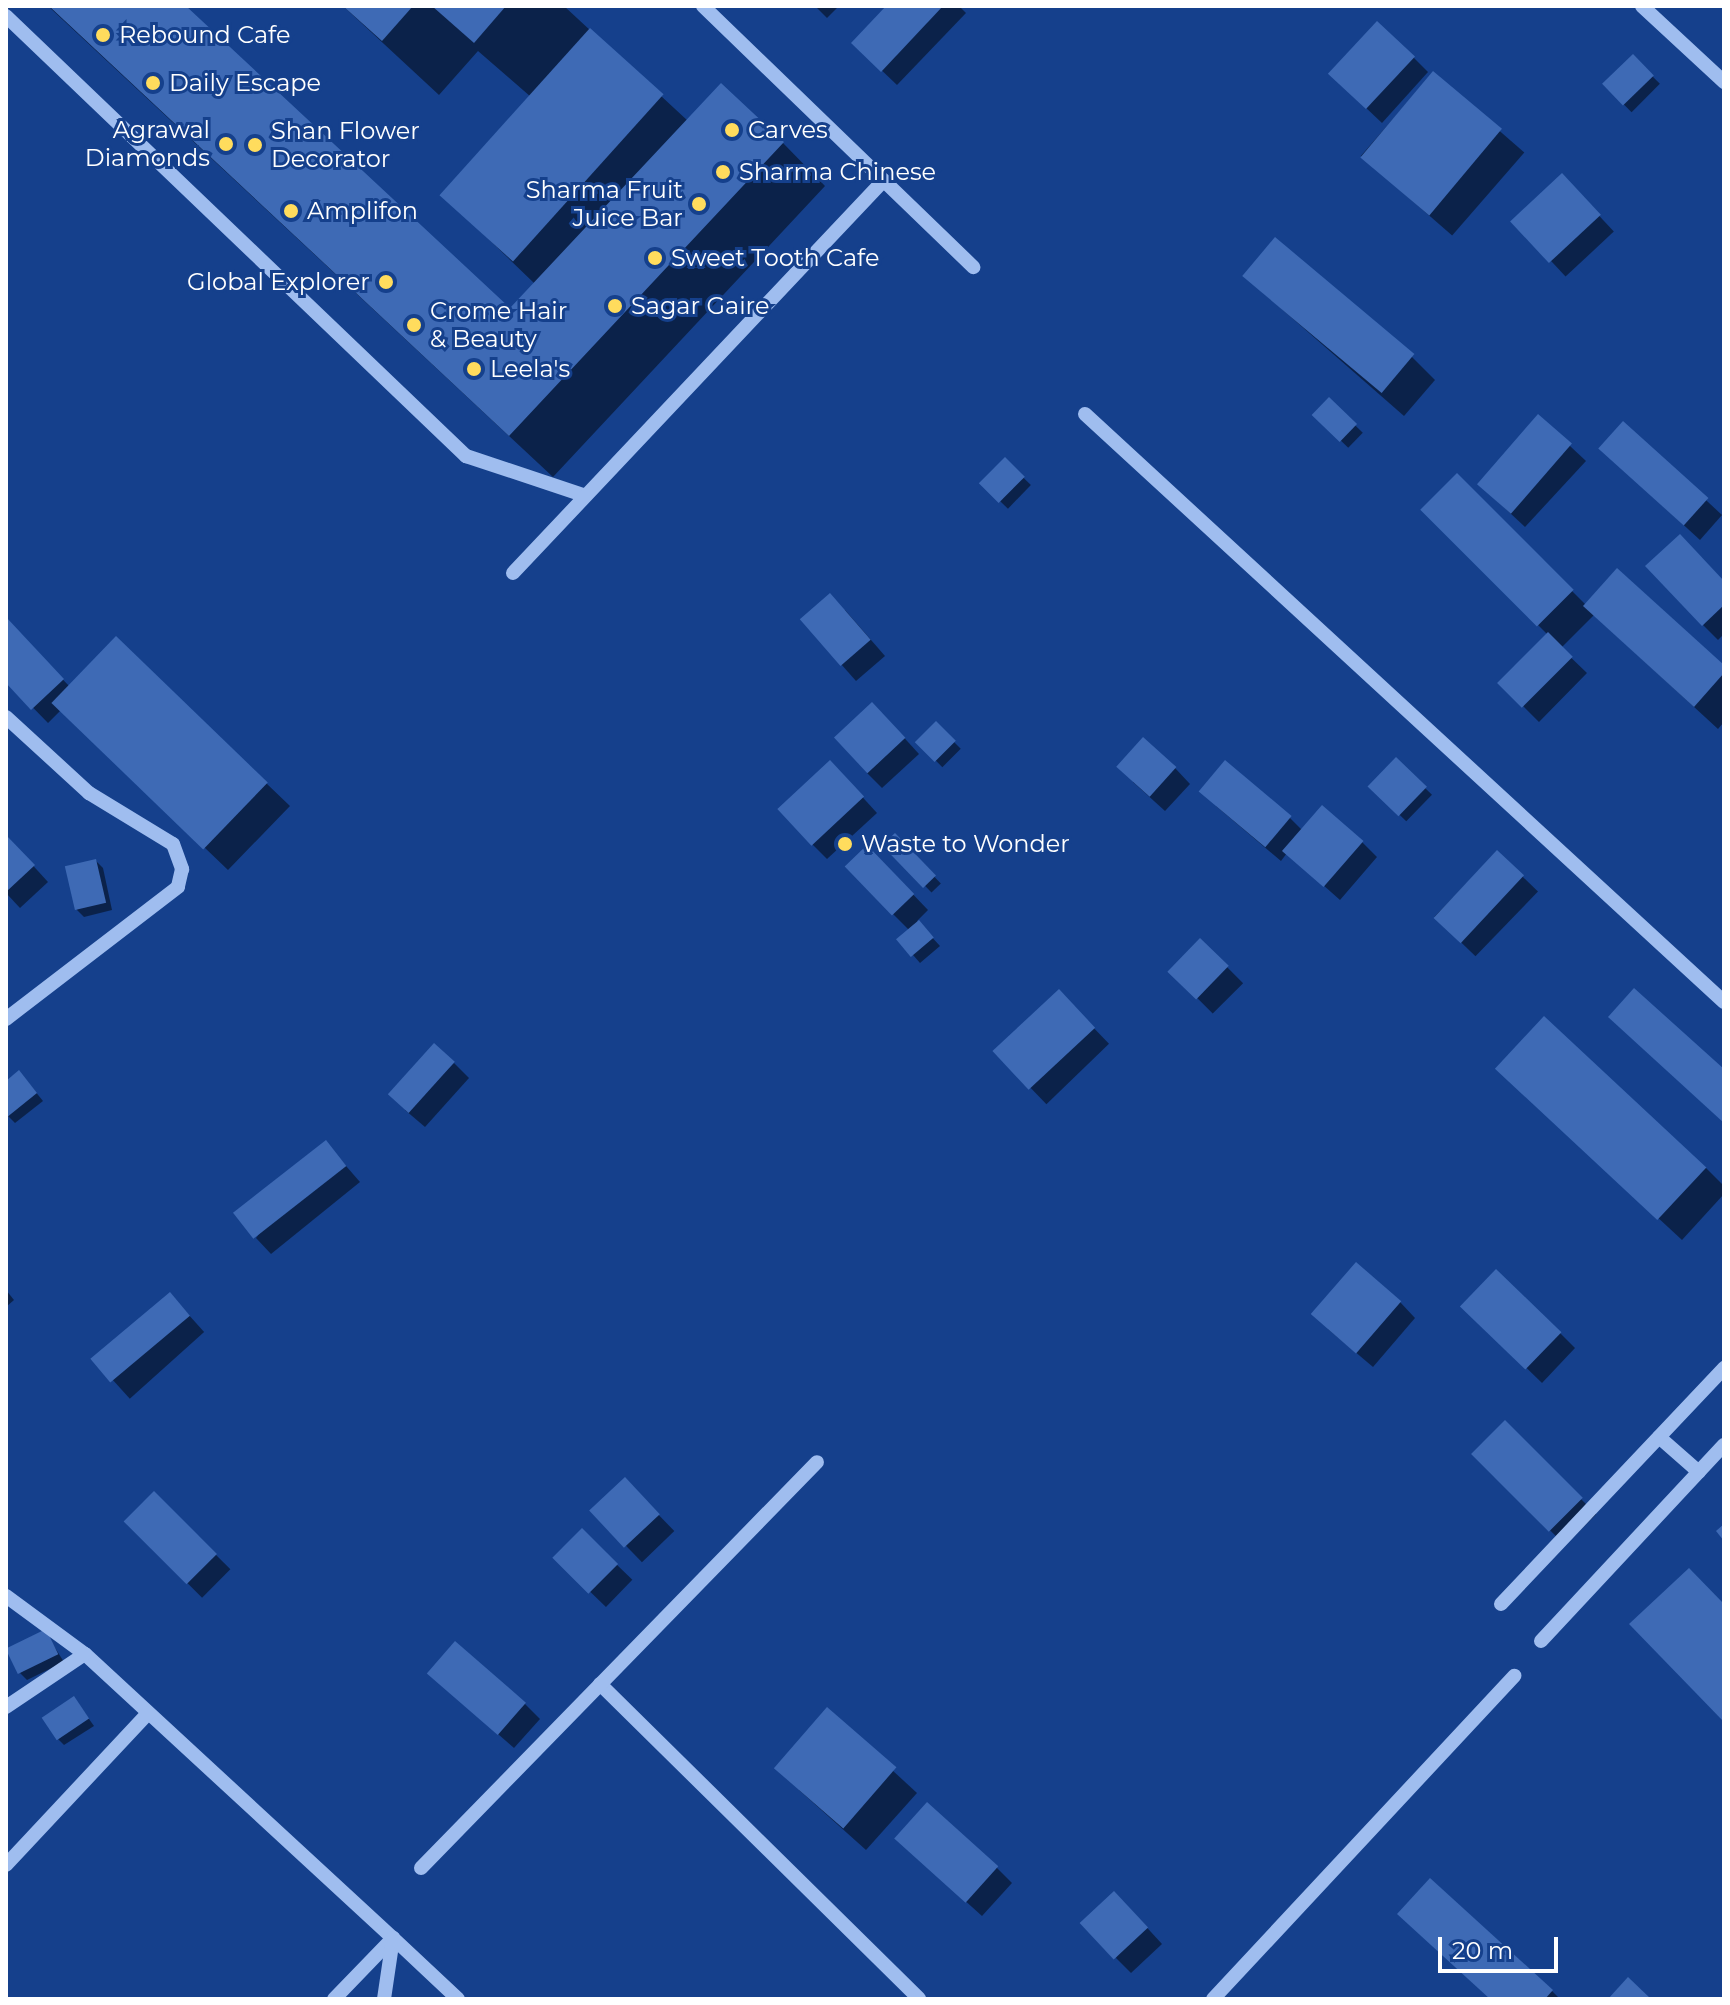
<!DOCTYPE html>
<html>
<head>
<meta charset="utf-8">
<style>
  body { margin:0 }
  #map { position:relative; width:1730px; height:2005px; overflow:hidden; background:#15408c; font-family:Montserrat,sans-serif }
  div>[style] { position:absolute }
  .shadow>* { inset:0; background:#0007; transform-origin:0 0 }
  .building>* { inset:0; background:#3e6ab5; transform-origin:0 0 }
  .minor>* { height:14px; margin:-7px; padding:0 7px; transform-origin:7px; border-radius:7px; background:#9fbdef }
  .dots>* { width:22px; height:22px; translate:-50% -50%; box-sizing:border-box; border:4px solid #15408c; border-radius:50% }
  span { translate:-50% -50%; white-space:nowrap; text-align:center; line-height:1.15; -webkit-text-stroke:6px #15408c; paint-order:stroke }
  .poi-label { font-size:24px; color:#fff }
  .left { translate:0 -50%; text-align:left }
  .right { translate:-100% -50%; text-align:right }
  .frame { position:absolute; inset:0; border:8px solid #fff; pointer-events:none }
  .scale { position:absolute; left:1438px; top:1937px; width:120px; height:36px; box-sizing:border-box; border:4px solid #fff; border-top:0; padding-left:10px; font-size:24px; line-height:28px; white-space:nowrap; color:#fff; -webkit-text-stroke:6px #15408c; paint-order:stroke }
</style>
</head>
<body>
<div id="map">
  <div class="shadow">
    <div style="clip-path:polygon(48px 6px,183px 6px,510px 311px,535px 284px,443px 195px,531px 97px,478px 51px,439px 95px,343px 6px,564px 6px,688px 121px,783px 143px,825px 186px,553px 477px)"></div>
    <div style="clip-path:polygon(815px 6px,839px 6px,827px 18px)"></div>
    <div style="clip-path:polygon(889px 6px,959px 6px,966px 13px,897px 85px,853px 43px)"></div>
    <div style="clip-path:polygon(1413px 57px,1428px 72px,1382px 123px,1346px 89px)"></div>
    <div style="left:1633px;top:57px;width:38px;height:40px;rotate:45deg"></div>
    <div style="left:1433px;top:73px;width:121px;height:110px;rotate:41deg"></div>
    <div style="left:1562px;top:176px;width:76px;height:66px;rotate:47deg"></div>
    <div style="clip-path:polygon(1244px 276px,1412px 357px,1435px 380px,1404px 416px)"></div>
    <div style="left:1329px;top:400px;width:47px;height:21px;rotate:44deg"></div>
    <div style="clip-path:polygon(1538px 416px,1586px 461px,1525px 527px,1493px 497px)"></div>
    <div style="clip-path:polygon(1624px 424px,1722px 515px,1700px 540px,1616px 463px)"></div>
    <div style="left:1005px;top:460px;width:36px;height:33px;rotate:44deg"></div>
    <div style="clip-path:polygon(1457px 476px,1586px 605px,1724px 668px,1724px 722px,1718px 729px,1594px 615px,1561px 648px,1587px 673px,1539px 722px,1500px 683px,1548px 635px,1423px 510px)"></div>
    <div style="clip-path:polygon(1724px 583px,1724px 634px,1718px 640px,1703px 625px)"></div>
    <div style="clip-path:polygon(845px 610px,885px 656px,856px 681px,802px 620px)"></div>
    <div style="clip-path:polygon(6px 620px,70px 687px,116px 639px,290px 806px,228px 870px,61px 710px,48px 723px,6px 680px)"></div>
    <div style="clip-path:polygon(887px 719px,919px 754px,882px 788px,867px 773px)"></div>
    <div style="left:936px;top:724px;width:35px;height:26px;rotate:45deg"></div>
    <div style="left:1396px;top:760px;width:50px;height:37px;rotate:44deg"></div>
    <div style="clip-path:polygon(1175px 768px,1190px 784px,1165px 811px,1133px 782px)"></div>
    <div style="clip-path:polygon(845px 778px,877px 813px,827px 859px,812px 844px)"></div>
    <div style="clip-path:polygon(1216px 806px,1290px 818px,1302px 830px,1362px 842px,1377px 857px,1340px 900px,1287px 853px,1281px 861px)"></div>
    <div style="clip-path:polygon(6px 836px,48px 882px,20px 908px,6px 893px)"></div>
    <div style="left:895px;top:836px;width:66px;height:13px;rotate:46deg"></div>
    <div style="left:1497px;top:852px;width:57px;height:90px;rotate:44deg"></div>
    <div style="clip-path:polygon(96px 861px,103px 868px,112px 910px,84px 917px,77px 910px)"></div>
    <div style="clip-path:polygon(882px 862px,928px 910px,917px 921px,940px 946px,920px 963px,900px 940px,910px 931px,893px 914px)"></div>
    <div style="left:1200px;top:940px;width:61px;height:43px;rotate:45deg"></div>
    <div style="left:1059px;top:992px;width:72px;height:87px;rotate:46deg"></div>
    <div style="clip-path:polygon(454px 1063px,469px 1078px,425px 1127px,405px 1110px)"></div>
    <div style="clip-path:polygon(26px 1080px,43px 1101px,15px 1123px,6px 1114px,6px 1083px)"></div>
    <div style="clip-path:polygon(1521px 1091px,1705px 1167px,1724px 1186px,1724px 1194px,1682px 1240px)"></div>
    <div style="clip-path:polygon(326px 1143px,360px 1182px,271px 1254px,256px 1238px)"></div>
    <div style="clip-path:polygon(6px 1290px,14px 1300px,6px 1307px)"></div>
    <div style="left:170px;top:1294px;width:51px;height:100px;rotate:48deg"></div>
    <div style="clip-path:polygon(1400px 1302px,1415px 1318px,1373px 1367px,1328px 1329px)"></div>
    <div style="clip-path:polygon(1478px 1321px,1560px 1333px,1575px 1348px,1542px 1383px)"></div>
    <div style="left:1505px;top:1423px;width:129px;height:44px;rotate:45deg"></div>
    <div style="left:625px;top:1480px;width:71px;height:45px;rotate:46deg"></div>
    <div style="left:154px;top:1493px;width:108px;height:40px;rotate:45deg"></div>
    <div style="left:582px;top:1531px;width:70px;height:38px;rotate:44deg"></div>
    <div style="clip-path:polygon(45px 1632px,64px 1662px,27px 1680px,20px 1673px)"></div>
    <div style="clip-path:polygon(445px 1688px,525px 1704px,540px 1719px,514px 1748px)"></div>
    <div style="clip-path:polygon(74px 1698px,94px 1726px,64px 1745px,57px 1738px)"></div>
    <div style="clip-path:polygon(827px 1710px,917px 1793px,866px 1850px,799px 1790px)"></div>
    <div style="clip-path:polygon(912px 1853px,997px 1868px,1012px 1883px,982px 1916px)"></div>
    <div style="clip-path:polygon(1129px 1908px,1162px 1944px,1131px 1973px,1116px 1958px)"></div>
    <div style="clip-path:polygon(1552px 1991px,1560px 1999px,1491px 1999px)"></div>
  </div>
  <div class="building">
    <div style="clip-path:polygon(49px 6px,186px 6px,510px 308px,721px 83px,784px 142px,509px 436px)"></div>
    <div style="clip-path:polygon(343px 6px,413px 6px,382px 41px)"></div>
    <div style="clip-path:polygon(432px 6px,506px 6px,474px 43px)"></div>
    <div style="clip-path:polygon(886px 6px,943px 6px,881px 72px,851px 43px)"></div>
    <div style="left:1377px;top:21px;width:52px;height:72px;rotate:43deg"></div>
    <div style="left:590px;top:28px;width:99px;height:225px;rotate:42deg"></div>
    <div style="left:1633px;top:54px;width:30px;height:43px;rotate:46deg"></div>
    <div style="left:1433px;top:71px;width:90px;height:113px;rotate:40deg"></div>
    <div style="left:1562px;top:173px;width:57px;height:71px;rotate:47deg"></div>
    <div style="left:1275px;top:237px;width:182px;height:51px;rotate:40deg"></div>
    <div style="left:1329px;top:397px;width:39px;height:25px;rotate:44deg"></div>
    <div style="left:1538px;top:414px;width:45px;height:93px;rotate:41deg"></div>
    <div style="left:1623px;top:421px;width:115px;height:37px;rotate:42deg"></div>
    <div style="left:1005px;top:457px;width:28px;height:37px;rotate:45deg"></div>
    <div style="left:1457px;top:473px;width:165px;height:52px;rotate:45deg"></div>
    <div style="clip-path:polygon(1680px 534px,1724px 581px,1724px 605px,1702px 626px,1645px 566px)"></div>
    <div style="clip-path:polygon(1617px 568px,1724px 665px,1724px 673px,1694px 707px,1583px 606px)"></div>
    <div style="left:830px;top:593px;width:62px;height:40px;rotate:49deg"></div>
    <div style="clip-path:polygon(6px 617px,64px 679px,31px 710px,6px 683px)"></div>
    <div style="left:1548px;top:632px;width:35px;height:72px;rotate:45deg"></div>
    <div style="left:116px;top:636px;width:211px;height:93px;rotate:44deg"></div>
    <div style="left:872px;top:702px;width:49px;height:52px;rotate:47deg"></div>
    <div style="left:936px;top:721px;width:28px;height:30px;rotate:45deg"></div>
    <div style="left:1143px;top:737px;width:45px;height:40px;rotate:42deg"></div>
    <div style="left:1396px;top:757px;width:43px;height:41px;rotate:44deg"></div>
    <div style="left:830px;top:760px;width:50px;height:72px;rotate:47deg"></div>
    <div style="left:1225px;top:760px;width:87px;height:41px;rotate:40deg"></div>
    <div style="left:1322px;top:805px;width:55px;height:61px;rotate:41deg"></div>
    <div style="left:895px;top:833px;width:59px;height:18px;rotate:46deg"></div>
    <div style="clip-path:polygon(6px 835px,35px 865px,6px 892px)"></div>
    <div style="left:867px;top:845px;width:68px;height:31px;rotate:46deg"></div>
    <div style="left:1497px;top:850px;width:37px;height:93px;rotate:43deg"></div>
    <div style="left:96px;top:859px;width:45px;height:32px;rotate:77deg"></div>
    <div style="left:919px;top:920px;width:23px;height:30px;rotate:50deg"></div>
    <div style="left:1200px;top:938px;width:40px;height:47px;rotate:44deg"></div>
    <div style="clip-path:polygon(1634px 988px,1724px 1069px,1724px 1123px,1608px 1017px)"></div>
    <div style="left:1059px;top:989px;width:53px;height:91px;rotate:47deg"></div>
    <div style="left:1544px;top:1016px;width:222px;height:72px;rotate:43deg"></div>
    <div style="left:434px;top:1043px;width:28px;height:69px;rotate:42deg"></div>
    <div style="clip-path:polygon(19px 1070px,37px 1093px,6px 1118px,6px 1081px)"></div>
    <div style="left:326px;top:1140px;width:33px;height:118px;rotate:52deg"></div>
    <div style="left:1356px;top:1262px;width:60px;height:69px;rotate:41deg"></div>
    <div style="left:1496px;top:1269px;width:91px;height:52px;rotate:44deg"></div>
    <div style="left:170px;top:1292px;width:31px;height:104px;rotate:50deg"></div>
    <div style="left:1505px;top:1420px;width:110px;height:48px;rotate:45deg"></div>
    <div style="left:625px;top:1477px;width:51px;height:49px;rotate:47deg"></div>
    <div style="left:154px;top:1491px;width:89px;height:43px;rotate:45deg"></div>
    <div style="clip-path:polygon(1724px 1524px,1724px 1541px,1716px 1531px)"></div>
    <div style="left:582px;top:1528px;width:51px;height:42px;rotate:45deg"></div>
    <div style="clip-path:polygon(1689px 1568px,1724px 1604px,1724px 1722px,1629px 1624px)"></div>
    <div style="left:46px;top:1629px;width:28px;height:45px;rotate:64deg"></div>
    <div style="left:455px;top:1641px;width:94px;height:43px;rotate:41deg"></div>
    <div style="left:74px;top:1696px;width:27px;height:39px;rotate:56deg"></div>
    <div style="left:827px;top:1707px;width:92px;height:81px;rotate:41deg"></div>
    <div style="left:927px;top:1802px;width:96px;height:49px;rotate:42deg"></div>
    <div style="clip-path:polygon(1430px 1878px,1553px 1990px,1545px 1999px,1490px 1999px,1397px 1914px)"></div>
    <div style="left:1114px;top:1891px;width:50px;height:47px;rotate:47deg"></div>
    <div style="clip-path:polygon(1628px 1977px,1651px 1999px,1608px 1999px)"></div>
  </div>
  <div class="minor">
    <div style="left:703px;top:6px;width:376px;rotate:44deg"></div>
    <div style="left:1642px;top:6px;width:112px;rotate:42.8deg"></div>
    <div style="left:6px;top:16px;width:637px;rotate:43.73deg"></div>
    <div style="left:466px;top:456px;width:123px;rotate:18.4deg"></div>
    <div style="left:1085px;top:414px;width:868px;rotate:42.62deg"></div>
    <div style="left:513px;top:573px;width:540px;rotate:-46.65deg"></div>
    <div style="left:6px;top:717px;width:113px;rotate:42.5deg"></div>
    <div style="left:89px;top:793px;width:98px;rotate:31.3deg"></div>
    <div style="left:173px;top:844px;width:27px;rotate:70deg"></div>
    <div style="left:182px;top:869px;width:18px;rotate:103deg"></div>
    <div style="left:178px;top:887px;width:217px;rotate:142.5deg"></div>
    <div style="left:1659px;top:1437px;width:53px;rotate:41.2deg"></div>
    <div style="left:6px;top:1596px;width:98px;rotate:36.3deg"></div>
    <div style="left:85px;top:1654px;width:419px;rotate:42.7deg"></div>
    <div style="left:393px;top:1938px;width:85px;rotate:134deg"></div>
    <div style="left:1501px;top:1604px;width:325px;rotate:-46.6deg"></div>
    <div style="left:1541px;top:1641px;width:268px;rotate:-47deg"></div>
    <div style="left:600px;top:1684px;width:448px;rotate:44.6deg"></div>
    <div style="left:6px;top:1707px;width:95px;rotate:-33.9deg"></div>
    <div style="left:6px;top:1865px;width:208px;rotate:-46.9deg"></div>
    <div style="left:421px;top:1868px;width:567px;rotate:-45.71deg"></div>
    <div style="left:384px;top:1999px;width:62px;rotate:-81.6deg"></div>
    <div style="left:393px;top:1938px;width:89px;rotate:43.2deg"></div>
    <div style="left:1213px;top:1999px;width:442px;rotate:-47deg"></div>
  </div>
  <div class="dots">
    <div style="left:103px;top:35px;background:#ffdc5d"></div>
    <div style="left:153px;top:83px;background:#ffdc5d"></div>
    <div style="left:732px;top:130px;background:#ffdc5d"></div>
    <div style="left:226px;top:144px;background:#ffdc5d"></div>
    <div style="left:255px;top:145px;background:#ffdc5d"></div>
    <div style="left:723px;top:172px;background:#ffdc5d"></div>
    <div style="left:699px;top:204px;background:#ffdc5d"></div>
    <div style="left:291px;top:211px;background:#ffdc5d"></div>
    <div style="left:655px;top:258px;background:#ffdc5d"></div>
    <div style="left:386px;top:282px;background:#ffdc5d"></div>
    <div style="left:615px;top:306px;background:#ffdc5d"></div>
    <div style="left:414px;top:325px;background:#ffdc5d"></div>
    <div style="left:474px;top:369px;background:#ffdc5d"></div>
    <div style="left:845px;top:844px;background:#ffdc5d"></div>
  </div>
  <div class="poi-label">
    <span class="left" style="left:119px;top:35px">Rebound Cafe</span>
    <span class="left" style="left:169px;top:83px">Daily Escape</span>
    <span class="right" style="left:210px;top:144px">Agrawal<br>Diamonds</span>
    <span class="left" style="left:748px;top:130px">Carves</span>
    <span class="left" style="left:271px;top:145px">Shan Flower<br>Decorator</span>
    <span class="left" style="left:739px;top:172px">Sharma Chinese</span>
    <span class="right" style="left:683px;top:204px">Sharma Fruit<br>Juice Bar</span>
    <span class="left" style="left:307px;top:211px">Amplifon</span>
    <span class="left" style="left:671px;top:258px">Sweet Tooth Cafe</span>
    <span class="right" style="left:370px;top:282px">Global Explorer</span>
    <span class="left" style="left:631px;top:306px">Sagar Gaire</span>
    <span class="left" style="left:430px;top:325px">Crome Hair<br>&amp; Beauty</span>
    <span class="left" style="left:490px;top:369px">Leela's</span>
    <span class="left" style="left:861px;top:844px">Waste to Wonder</span>
  </div>
  <div class="frame"></div>
  <div class="scale">20 m</div>
</div>
</body>
</html>
